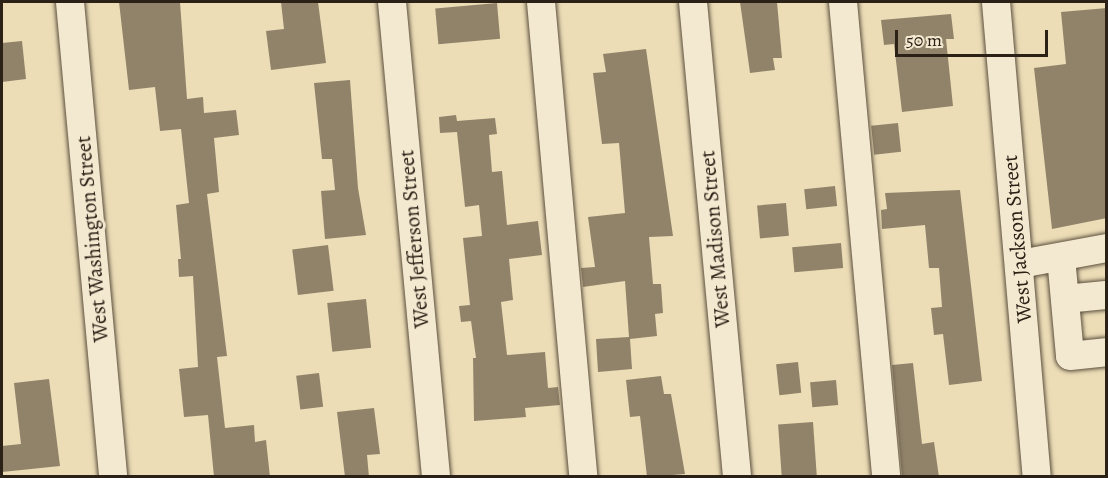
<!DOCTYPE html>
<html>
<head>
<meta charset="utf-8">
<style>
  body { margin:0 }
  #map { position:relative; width:1108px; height:478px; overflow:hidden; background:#ecddb7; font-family:Alegreya,serif }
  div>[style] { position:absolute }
  .building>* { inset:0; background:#90836a; transform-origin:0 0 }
  .roads { filter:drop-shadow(0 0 2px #5c503e) drop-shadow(0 0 2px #5c503e) }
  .minor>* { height:28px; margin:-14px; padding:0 14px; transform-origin:14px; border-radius:14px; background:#f3e9d0 }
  span { translate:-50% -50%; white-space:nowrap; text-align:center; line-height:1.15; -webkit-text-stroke:6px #f3e9d0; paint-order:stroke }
  .street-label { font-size:21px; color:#2c2116 }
  .frame { position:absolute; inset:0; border:3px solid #2c2116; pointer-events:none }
  .scale { position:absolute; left:895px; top:30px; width:153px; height:27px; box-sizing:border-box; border:3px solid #2c2116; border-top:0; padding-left:8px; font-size:18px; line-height:21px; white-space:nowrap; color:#2c2116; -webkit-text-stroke:4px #f3e9d0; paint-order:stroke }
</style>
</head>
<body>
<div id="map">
  <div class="building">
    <div style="clip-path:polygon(119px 2px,180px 2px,187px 99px,203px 97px,204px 113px,236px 110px,239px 135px,214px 138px,219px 192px,207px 194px,227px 356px,217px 357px,225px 428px,254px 425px,255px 442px,266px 440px,270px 477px,214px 477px,208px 415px,184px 417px,179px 369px,198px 367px,193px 276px,179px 277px,178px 259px,181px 259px,176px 205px,189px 203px,181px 129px,160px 131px,155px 87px,129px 90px)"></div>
    <div style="clip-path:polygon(281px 2px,318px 2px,326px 63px,271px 70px,266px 31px,284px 29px)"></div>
    <div style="clip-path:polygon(740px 2px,777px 2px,782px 58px,773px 58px,775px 70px,750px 73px)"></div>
    <div style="left:497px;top:3px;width:36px;height:62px;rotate:85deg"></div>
    <div style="clip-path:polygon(1107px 8px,1107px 218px,1052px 229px,1034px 68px,1066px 64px,1061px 12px)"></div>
    <div style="clip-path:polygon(951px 14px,954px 39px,946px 39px,953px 106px,902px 112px,894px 44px,884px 45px,881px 20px)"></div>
    <div style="clip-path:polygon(22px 41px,26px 79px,2px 82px,2px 43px)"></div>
    <div style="clip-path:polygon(646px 49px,673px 236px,649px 237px,653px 284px,661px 284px,663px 313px,655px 314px,657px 336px,630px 339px,632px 369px,598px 372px,596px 339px,629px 337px,625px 281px,583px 287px,581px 268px,595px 267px,588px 217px,625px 213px,619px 143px,602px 144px,593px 73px,606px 72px,603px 54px)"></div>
    <div style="clip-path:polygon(350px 80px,358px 188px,366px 235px,325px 239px,321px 191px,335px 190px,332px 159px,322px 159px,314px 83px)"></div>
    <div style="clip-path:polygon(456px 115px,457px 121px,495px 118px,497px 134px,489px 135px,492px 172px,502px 171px,507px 225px,538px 221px,542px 255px,509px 259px,513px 300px,501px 302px,507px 355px,545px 352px,548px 388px,558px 387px,560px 405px,525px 408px,526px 417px,474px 421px,473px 358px,476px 358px,471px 321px,461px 322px,459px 306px,470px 305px,463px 238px,482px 236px,479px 205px,465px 207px,457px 132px,440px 133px,439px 117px)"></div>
    <div style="left:898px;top:123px;width:29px;height:27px;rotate:84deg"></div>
    <div style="left:835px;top:186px;width:20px;height:31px;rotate:84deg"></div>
    <div style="clip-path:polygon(960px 190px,982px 381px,949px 385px,943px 334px,934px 335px,931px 308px,942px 307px,939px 268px,929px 268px,925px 225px,882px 229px,881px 210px,887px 209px,885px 193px)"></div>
    <div style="left:786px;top:203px;width:33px;height:29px;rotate:85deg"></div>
    <div style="left:841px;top:243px;width:25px;height:49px;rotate:85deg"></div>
    <div style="left:328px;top:245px;width:46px;height:36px;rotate:83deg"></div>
    <div style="left:366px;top:299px;width:49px;height:39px;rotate:84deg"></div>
    <div style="left:798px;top:362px;width:31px;height:22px;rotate:84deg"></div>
    <div style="clip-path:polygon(913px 363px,922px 444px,934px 442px,939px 477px,902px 477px,892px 365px)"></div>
    <div style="left:319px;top:373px;width:34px;height:23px;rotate:83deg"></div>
    <div style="clip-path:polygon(661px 376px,664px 394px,671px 394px,685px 474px,647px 477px,640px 416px,630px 417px,626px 380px)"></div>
    <div style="clip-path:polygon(49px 379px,60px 466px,2px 472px,2px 446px,21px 444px,14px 383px)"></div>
    <div style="left:836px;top:380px;width:25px;height:26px;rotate:85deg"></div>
    <div style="clip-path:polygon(374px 408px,380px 454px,367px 455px,369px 477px,345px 477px,337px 412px)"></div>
    <div style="left:813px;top:422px;width:55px;height:35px;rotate:86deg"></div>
  </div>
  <div class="roads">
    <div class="minor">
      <div style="left:70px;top:2px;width:476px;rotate:84.8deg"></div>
      <div style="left:392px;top:2px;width:476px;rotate:84.7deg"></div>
      <div style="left:541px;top:2px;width:476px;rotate:84.9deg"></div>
      <div style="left:693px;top:2px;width:476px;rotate:84.7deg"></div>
      <div style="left:843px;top:2px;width:476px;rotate:84.8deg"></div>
      <div style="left:996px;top:2px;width:476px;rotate:85.1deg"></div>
      <div style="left:1061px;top:257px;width:99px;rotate:84.8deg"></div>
      <div style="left:1070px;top:356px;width:36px;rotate:-6deg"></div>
      <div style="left:1020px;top:264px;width:87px;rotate:-10.5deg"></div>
      <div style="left:1065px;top:299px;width:41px;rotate:-5.6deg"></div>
    </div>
  </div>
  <div class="street-label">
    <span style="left:92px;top:239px;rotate:-95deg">West Washington Street</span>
    <span style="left:414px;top:239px;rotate:-95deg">West Jefferson Street</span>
    <span style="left:715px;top:239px;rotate:-95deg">West Madison Street</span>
    <span style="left:1017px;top:239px;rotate:-95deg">West Jackson Street</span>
  </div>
  <div class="frame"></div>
  <div class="scale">50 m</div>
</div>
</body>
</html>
